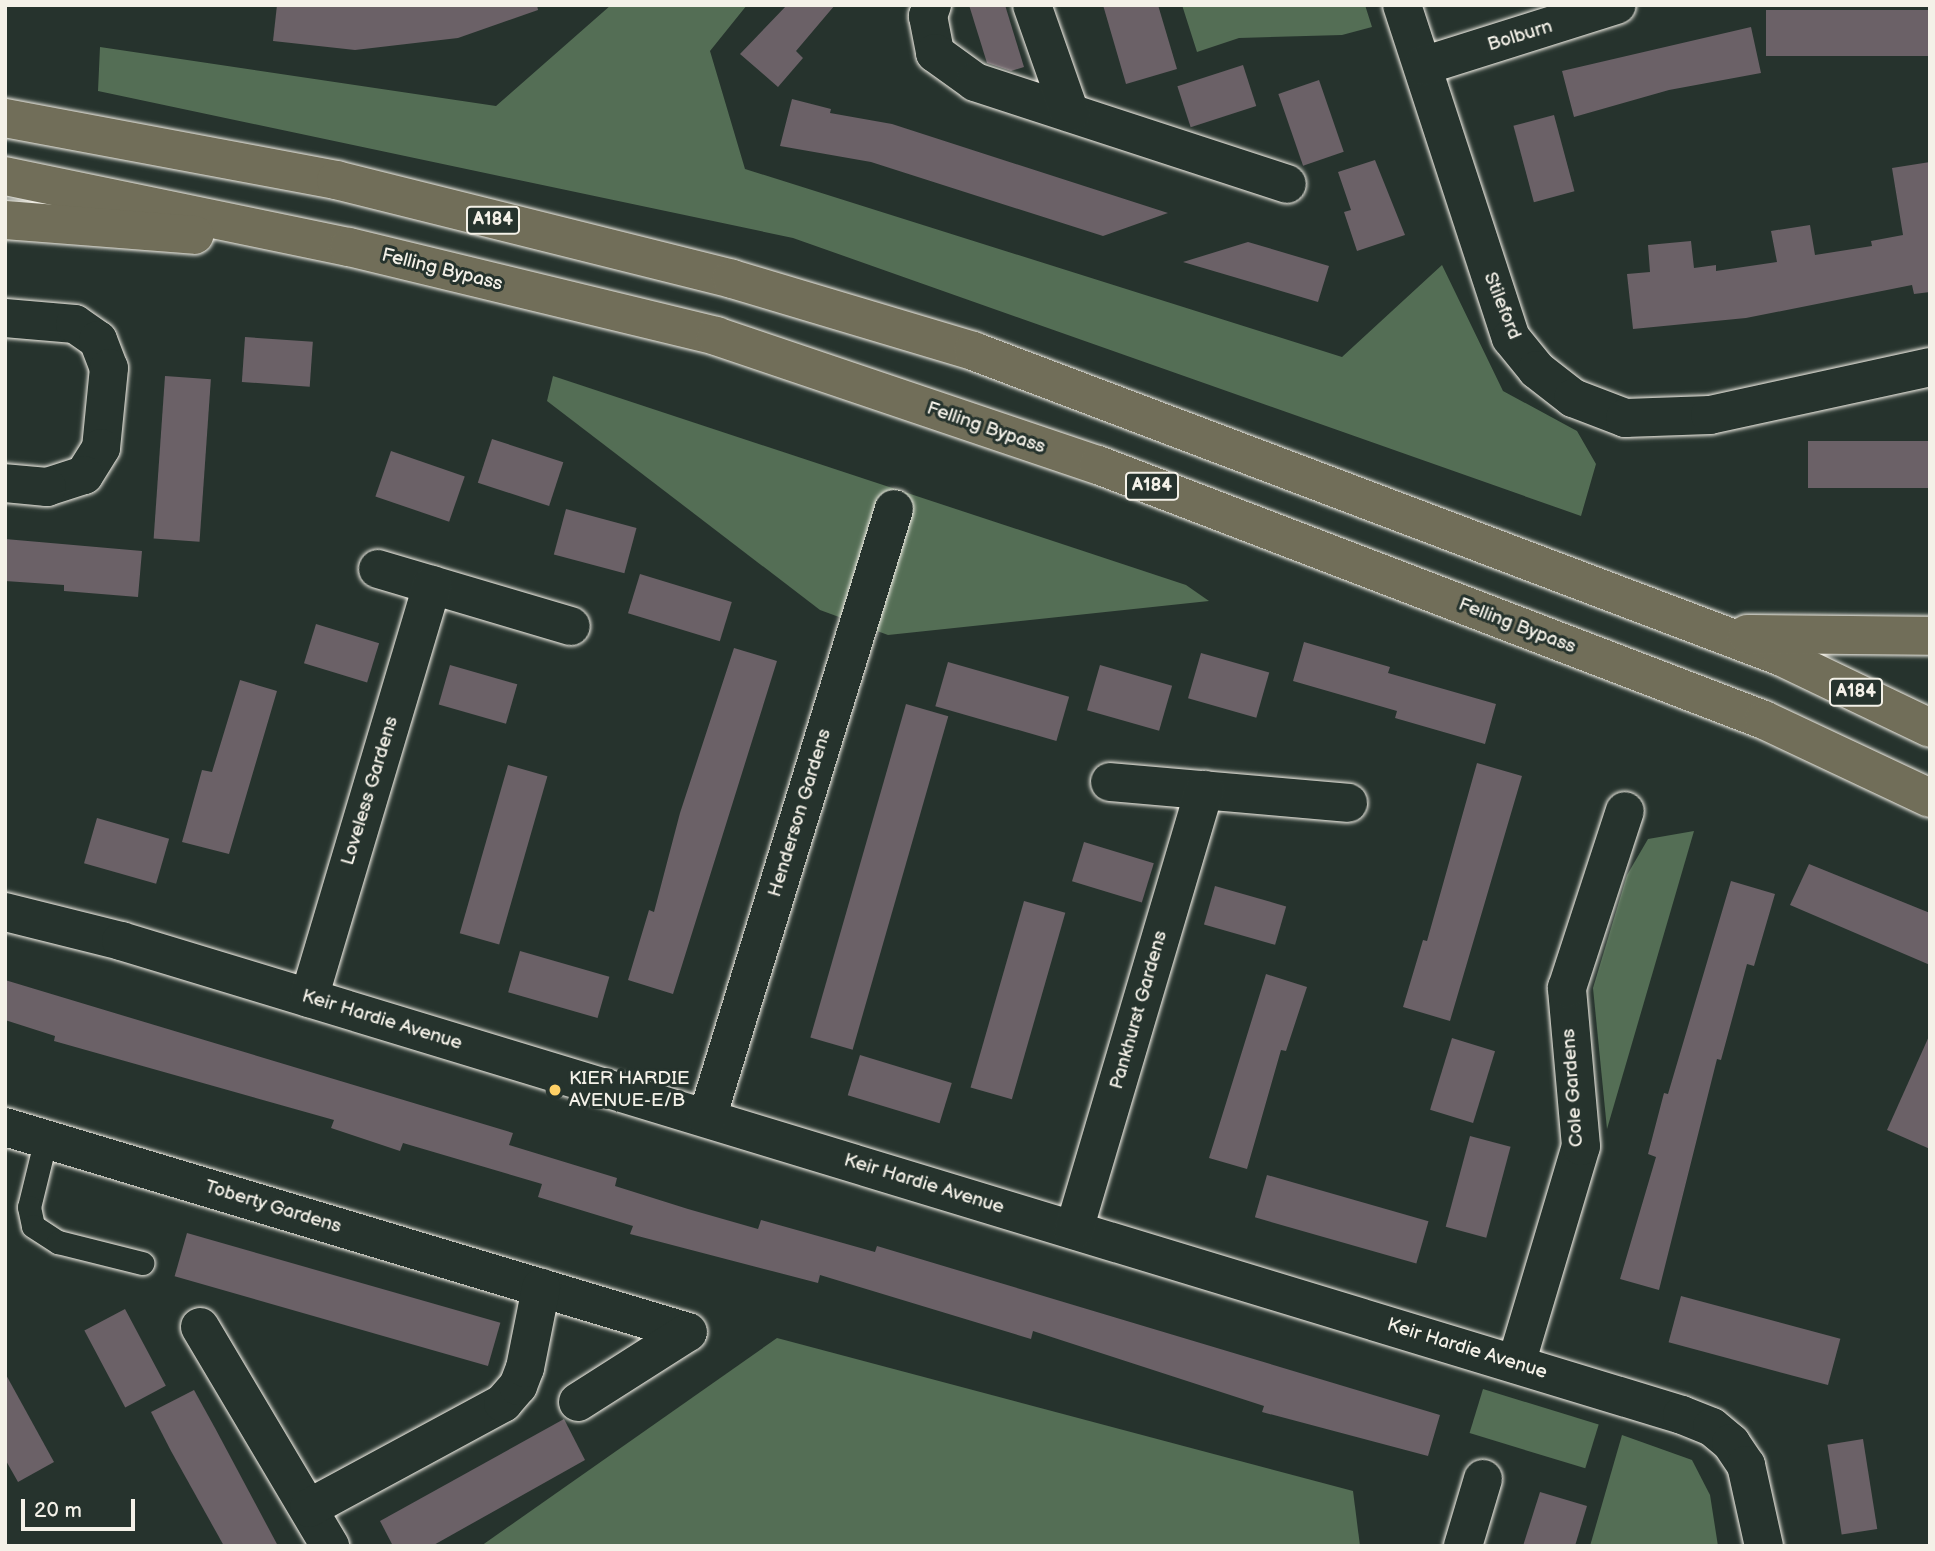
<!DOCTYPE html>
<html>
<head>
<meta charset="utf-8">
<style>
  body { margin:0 }
  #map { position:relative; width:1935px; height:1551px; overflow:hidden; background:#26332d; font-family:"Balsamiq Sans",sans-serif }
  div>[style] { position:absolute }
  .green>* { inset:0; background:#546e55; transform-origin:0 0 }
  .building>* { inset:0; background:#6b6167; transform-origin:0 0 }
  .roads { filter:drop-shadow(0 0 2px #f4f1e8) drop-shadow(0 0 2px #f4f1e8) }
  .lane>* { height:23px; margin:-11.5px; padding:0 11.5px; transform-origin:11.5px; border-radius:11.5px; background:#26332d }
  .street>* { height:38px; margin:-19px; padding:0 19px; transform-origin:19px; border-radius:19px; background:#26332d }
  .highway>* { height:38px; margin:-19px; padding:0 19px; transform-origin:19px; border-radius:19px; background:#716e59 }
  .dots>* { width:19px; height:19px; translate:-50% -50%; box-sizing:border-box; border:4px solid #26332d; border-radius:50% }
  span { translate:-50% -50%; white-space:nowrap; text-align:center; line-height:1.15; -webkit-text-stroke:6px #26332d; paint-order:stroke }
  .shield-label span { padding:2px 5px; background:#26332d; border:2px solid; border-radius:5px; -webkit-text-stroke-width:0 }
  .shield-label { font-size:18px; color:#f4f1e8; font-weight:700 }
  .street-label { font-size:19px; color:#f4f1e8 }
  .poi-label { font-size:19px; color:#f4f1e8 }
  .left { translate:0 -50%; text-align:left }
  .frame { position:absolute; inset:0; border:7px solid #f4f1e8; pointer-events:none }
  .scale { position:absolute; left:21px; top:1499px; width:114px; height:32px; box-sizing:border-box; border:4px solid #f4f1e8; border-top:0; padding-left:9px; font-size:21px; line-height:24px; white-space:nowrap; color:#f4f1e8; -webkit-text-stroke:5px #26332d; paint-order:stroke }
</style>
</head>
<body>
<div id="map">
  <div class="green">
    <div style="clip-path:polygon(611px 5px,747px 5px,710px 51px,745px 169px,1342px 357px,1442px 265px,1503px 391px,1577px 431px,1596px 464px,1581px 516px,793px 238px,98px 91px,100px 47px,496px 106px)"></div>
    <div style="clip-path:polygon(1182px 5px,1365px 5px,1372px 27px,1342px 35px,1239px 38px,1197px 52px)"></div>
    <div style="clip-path:polygon(553px 376px,1186px 585px,1209px 601px,888px 635px,820px 610px,547px 401px)"></div>
    <div style="clip-path:polygon(1694px 831px,1607px 1129px,1593px 988px,1627px 875px,1648px 839px)"></div>
    <div style="clip-path:polygon(777px 1338px,1353px 1491px,1360px 1546px,481px 1546px)"></div>
    <div style="left:1483px;top:1389px;width:121px;height:46px;rotate:17deg"></div>
    <div style="clip-path:polygon(1622px 1435px,1692px 1460px,1710px 1495px,1718px 1546px,1590px 1546px)"></div>
  </div>
  <div class="building">
    <div style="clip-path:polygon(277px 5px,537px 5px,538px 10px,458px 38px,355px 50px,273px 41px)"></div>
    <div style="clip-path:polygon(787px 5px,835px 5px,796px 51px,803px 58px,778px 87px,740px 54px)"></div>
    <div style="clip-path:polygon(969px 5px,1005px 5px,1024px 67px,1011px 71px,987px 63px)"></div>
    <div style="clip-path:polygon(1103px 5px,1158px 5px,1177px 69px,1126px 84px)"></div>
    <div style="left:1930px;top:10px;width:46px;height:164px;rotate:90deg"></div>
    <div style="clip-path:polygon(1751px 27px,1761px 73px,1669px 90px,1574px 117px,1562px 71px)"></div>
    <div style="left:1243px;top:65px;width:43px;height:69px;rotate:72deg"></div>
    <div style="left:1319px;top:80px;width:76px;height:43px;rotate:71deg"></div>
    <div style="clip-path:polygon(792px 99px,831px 109px,830px 113px,892px 124px,1168px 213px,1103px 236px,871px 162px,780px 146px)"></div>
    <div style="left:1554px;top:115px;width:79px;height:42px;rotate:75deg"></div>
    <div style="clip-path:polygon(1375px 160px,1405px 235px,1357px 251px,1344px 212px,1351px 210px,1338px 172px)"></div>
    <div style="clip-path:polygon(1930px 162px,1930px 292px,1914px 294px,1912px 285px,1746px 318px,1633px 329px,1627px 274px,1650px 272px,1648px 245px,1691px 241px,1694px 268px,1716px 265px,1716px 271px,1777px 262px,1771px 231px,1810px 225px,1815px 255px,1872px 246px,1871px 241px,1903px 235px,1892px 168px)"></div>
    <div style="clip-path:polygon(1248px 242px,1329px 266px,1318px 302px,1183px 262px)"></div>
    <div style="left:245px;top:337px;width:68px;height:45px;rotate:4deg"></div>
    <div style="left:165px;top:376px;width:46px;height:163px;rotate:4deg"></div>
    <div style="left:492px;top:439px;width:75px;height:46px;rotate:18deg"></div>
    <div style="left:1930px;top:441px;width:47px;height:122px;rotate:90deg"></div>
    <div style="left:391px;top:451px;width:78px;height:48px;rotate:19deg"></div>
    <div style="left:566px;top:509px;width:73px;height:47px;rotate:15deg"></div>
    <div style="clip-path:polygon(5px 539px,142px 551px,138px 597px,64px 591px,64px 585px,5px 581px)"></div>
    <div style="left:640px;top:574px;width:96px;height:41px;rotate:17deg"></div>
    <div style="left:316px;top:624px;width:66px;height:41px;rotate:17deg"></div>
    <div style="clip-path:polygon(1304px 642px,1390px 667px,1388px 673px,1496px 704px,1485px 744px,1395px 718px,1397px 711px,1293px 681px)"></div>
    <div style="clip-path:polygon(734px 648px,777px 661px,673px 994px,628px 980px,649px 910px,654px 912px,680px 813px)"></div>
    <div style="left:1201px;top:653px;width:71px;height:47px;rotate:16deg"></div>
    <div style="left:948px;top:662px;width:126px;height:46px;rotate:16deg"></div>
    <div style="left:450px;top:665px;width:70px;height:41px;rotate:16deg"></div>
    <div style="left:1100px;top:665px;width:75px;height:47px;rotate:16deg"></div>
    <div style="clip-path:polygon(240px 680px,277px 691px,229px 854px,182px 842px,202px 770px,212px 772px)"></div>
    <div style="left:906px;top:704px;width:44px;height:347px;rotate:16deg"></div>
    <div style="clip-path:polygon(1477px 763px,1522px 776px,1450px 1021px,1403px 1007px,1423px 940px,1427px 941px)"></div>
    <div style="left:508px;top:765px;width:41px;height:175px;rotate:16deg"></div>
    <div style="left:97px;top:818px;width:75px;height:47px;rotate:16deg"></div>
    <div style="left:1084px;top:842px;width:73px;height:41px;rotate:17deg"></div>
    <div style="clip-path:polygon(1809px 864px,1930px 913px,1930px 965px,1790px 905px)"></div>
    <div style="clip-path:polygon(1731px 881px,1775px 894px,1754px 966px,1747px 964px,1721px 1060px,1717px 1059px,1659px 1290px,1620px 1279px,1656px 1157px,1648px 1154px,1664px 1093px,1668px 1094px)"></div>
    <div style="left:1215px;top:886px;width:74px;height:40px;rotate:16deg"></div>
    <div style="left:1024px;top:901px;width:43px;height:194px;rotate:16deg"></div>
    <div style="left:520px;top:951px;width:93px;height:43px;rotate:16deg"></div>
    <div style="clip-path:polygon(1266px 974px,1307px 987px,1286px 1051px,1281px 1050px,1247px 1169px,1209px 1158px)"></div>
    <div style="clip-path:polygon(5px 980px,513px 1133px,509px 1145px,617px 1178px,615px 1186px,688px 1209px,758px 1229px,761px 1220px,875px 1252px,877px 1246px,1440px 1415px,1428px 1456px,1262px 1412px,1264px 1406px,1033px 1331px,1031px 1339px,820px 1275px,818px 1283px,630px 1234px,633px 1226px,538px 1197px,542px 1184px,403px 1143px,400px 1151px,331px 1128px,334px 1120px,54px 1041px,55px 1036px,5px 1020px)"></div>
    <div style="clip-path:polygon(1930px 1034px,1930px 1149px,1887px 1130px)"></div>
    <div style="left:1452px;top:1038px;width:45px;height:75px;rotate:17deg"></div>
    <div style="left:860px;top:1055px;width:96px;height:42px;rotate:17deg"></div>
    <div style="left:1470px;top:1136px;width:42px;height:94px;rotate:15deg"></div>
    <div style="left:1267px;top:1175px;width:168px;height:44px;rotate:16deg"></div>
    <div style="left:187px;top:1233px;width:326px;height:45px;rotate:16deg"></div>
    <div style="left:1681px;top:1296px;width:165px;height:48px;rotate:15deg"></div>
    <div style="left:125px;top:1309px;width:87px;height:46px;rotate:62deg"></div>
    <div style="clip-path:polygon(5px 1373px,54px 1462px,18px 1482px,5px 1459px)"></div>
    <div style="clip-path:polygon(194px 1390px,215px 1428px,278px 1546px,224px 1546px,171px 1451px,151px 1412px)"></div>
    <div style="clip-path:polygon(564px 1419px,585px 1460px,432px 1546px,393px 1546px,380px 1521px)"></div>
    <div style="left:1863px;top:1439px;width:91px;height:36px;rotate:81deg"></div>
    <div style="clip-path:polygon(1540px 1492px,1587px 1506px,1575px 1546px,1523px 1546px)"></div>
  </div>
  <div class="roads">
    <div class="lane">
      <div style="left:46px;top:1138px;width:71px;rotate:103.8deg"></div>
      <div style="left:29px;top:1207px;width:19px;rotate:78deg"></div>
      <div style="left:33px;top:1226px;width:30px;rotate:33deg"></div>
      <div style="left:58px;top:1242px;width:87px;rotate:14deg"></div>
    </div>
    <div class="street">
      <div style="left:932px;top:5px;width:12px;rotate:110deg"></div>
      <div style="left:928px;top:16px;width:38px;rotate:79deg"></div>
      <div style="left:935px;top:53px;width:49px;rotate:35.9deg"></div>
      <div style="left:975px;top:82px;width:328px;rotate:18.1deg"></div>
      <div style="left:1032px;top:5px;width:114px;rotate:70.6deg"></div>
      <div style="left:1402px;top:5px;width:350px;rotate:71.9deg"></div>
      <div style="left:1511px;top:338px;width:41px;rotate:50.9deg"></div>
      <div style="left:1537px;top:370px;width:46px;rotate:37.9deg"></div>
      <div style="left:1573px;top:398px;width:56px;rotate:21deg"></div>
      <div style="left:1625px;top:418px;width:85px;rotate:-2deg"></div>
      <div style="left:1710px;top:415px;width:225px;rotate:-12.3deg"></div>
      <div style="left:1423px;top:66px;width:203px;rotate:-17.5deg"></div>
      <div style="left:5px;top:318px;width:70px;rotate:4.9deg"></div>
      <div style="left:75px;top:324px;width:28px;rotate:35deg"></div>
      <div style="left:98px;top:340px;width:30px;rotate:69deg"></div>
      <div style="left:109px;top:368px;width:80px;rotate:95.7deg"></div>
      <div style="left:101px;top:448px;width:32px;rotate:122deg"></div>
      <div style="left:84px;top:475px;width:39px;rotate:162deg"></div>
      <div style="left:47px;top:487px;width:42px;rotate:-174.6deg"></div>
      <div style="left:378px;top:569px;width:201px;rotate:16.5deg"></div>
      <div style="left:1110px;top:782px;width:239px;rotate:5deg"></div>
      <div style="left:5px;top:912px;width:120px;rotate:14deg"></div>
      <div style="left:121px;top:941px;width:1631px;rotate:16.89deg"></div>
      <div style="left:1682px;top:1415px;width:32px;rotate:22deg"></div>
      <div style="left:1712px;top:1427px;width:25px;rotate:40deg"></div>
      <div style="left:1731px;top:1443px;width:27px;rotate:56deg"></div>
      <div style="left:1746px;top:1465px;width:83px;rotate:77.5deg"></div>
      <div style="left:309px;top:998px;width:431px;rotate:-73.4deg"></div>
      <div style="left:707px;top:1118px;width:637px;rotate:-72.93deg"></div>
      <div style="left:5px;top:1127px;width:713px;rotate:16.71deg"></div>
      <div style="left:1074px;top:1230px;width:459px;rotate:-73.5deg"></div>
      <div style="left:200px;top:1327px;width:255px;rotate:59.3deg"></div>
      <div style="left:1516px;top:1364px;width:227px;rotate:-73.4deg"></div>
      <div style="left:1581px;top:1146px;width:159px;rotate:-95.1deg"></div>
      <div style="left:1567px;top:988px;width:186px;rotate:-71.9deg"></div>
      <div style="left:578px;top:1402px;width:130px;rotate:-32.5deg"></div>
      <div style="left:309px;top:1508px;width:221px;rotate:-28.4deg"></div>
      <div style="left:503px;top:1403px;width:23px;rotate:-49deg"></div>
      <div style="left:518px;top:1386px;width:19px;rotate:-69deg"></div>
      <div style="left:525px;top:1368px;width:82px;rotate:-78.7deg"></div>
      <div style="left:1463px;top:1546px;width:70px;rotate:-73.4deg"></div>
    </div>
    <div class="highway">
      <div style="left:5px;top:118px;width:337px;rotate:10.6deg"></div>
      <div style="left:336px;top:180px;width:408px;rotate:14deg"></div>
      <div style="left:732px;top:279px;width:252px;rotate:16.6deg"></div>
      <div style="left:973px;top:351px;width:865px;rotate:20.72deg"></div>
      <div style="left:1782px;top:657px;width:164px;rotate:25.6deg"></div>
      <div style="left:5px;top:176px;width:351px;rotate:11.7deg"></div>
      <div style="left:349px;top:247px;width:378px;rotate:13.6deg"></div>
      <div style="left:716px;top:336px;width:403px;rotate:18.7deg"></div>
      <div style="left:1098px;top:465px;width:713px;rotate:20.95deg"></div>
      <div style="left:1764px;top:720px;width:183px;rotate:25.2deg"></div>
      <div style="left:5px;top:220px;width:190px;rotate:4.5deg"></div>
      <div style="left:1747px;top:634px;width:183px;rotate:0.6deg"></div>
    </div>
  </div>
  <div class="dots">
    <div style="left:555px;top:1090px;background:#ffd166"></div>
  </div>
  <div class="shield-label">
    <span style="left:493px;top:220px">A184</span>
    <span style="left:1152px;top:486px">A184</span>
    <span style="left:1856px;top:692px">A184</span>
  </div>
  <div class="street-label">
    <span style="left:1520px;top:36px;rotate:-17deg">Bolburn</span>
    <span style="left:442px;top:270px;rotate:14deg">Felling Bypass</span>
    <span style="left:1502px;top:306px;rotate:68deg">Stileford</span>
    <span style="left:986px;top:428px;rotate:19deg">Felling Bypass</span>
    <span style="left:1517px;top:626px;rotate:21deg">Felling Bypass</span>
    <span style="left:370px;top:791px;rotate:-73deg">Loveless Gardens</span>
    <span style="left:800px;top:813px;rotate:-73deg">Henderson Gardens</span>
    <span style="left:1139px;top:1010px;rotate:-74deg">Pankhurst Gardens</span>
    <span style="left:382px;top:1020px;rotate:17deg">Keir Hardie Avenue</span>
    <span style="left:1573px;top:1088px;rotate:-94deg">Cole Gardens</span>
    <span style="left:924px;top:1184px;rotate:17deg">Keir Hardie Avenue</span>
    <span style="left:273px;top:1207px;rotate:17deg">Toberty Gardens</span>
    <span style="left:1467px;top:1349px;rotate:17deg">Keir Hardie Avenue</span>
  </div>
  <div class="poi-label">
    <span class="left" style="left:569px;top:1090px">KIER HARDIE<br>AVENUE-E/B</span>
  </div>
  <div class="frame"></div>
  <div class="scale">20 m</div>
</div>
</body>
</html>
